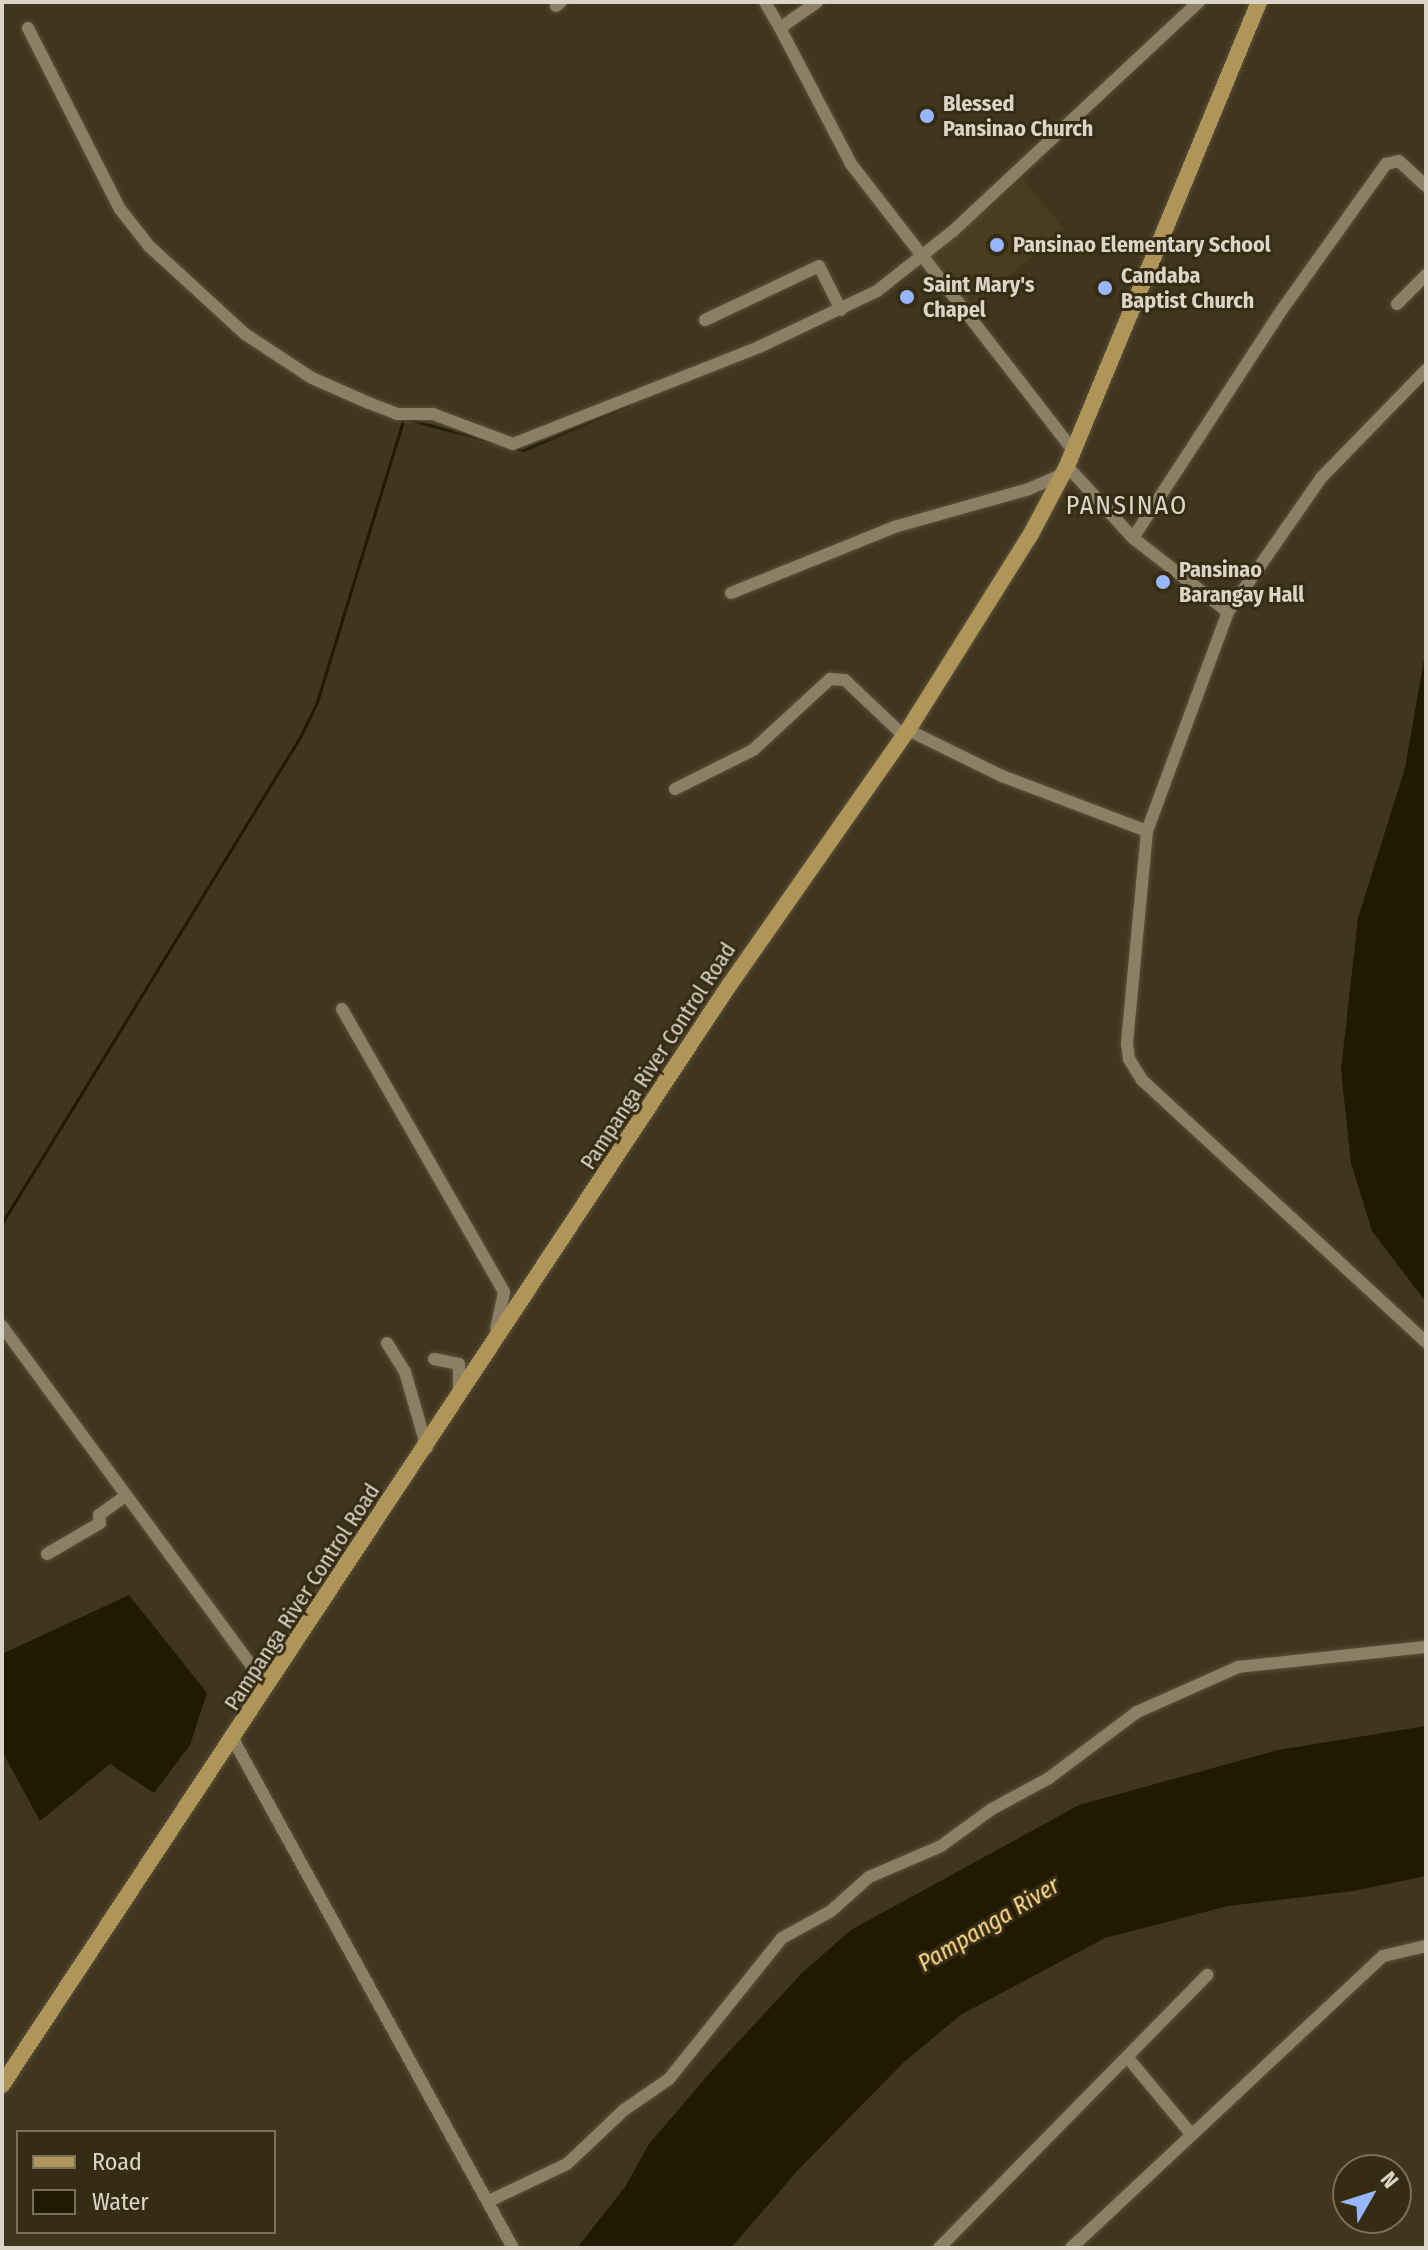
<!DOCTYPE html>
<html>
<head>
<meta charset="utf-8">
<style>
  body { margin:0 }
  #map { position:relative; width:1428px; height:2250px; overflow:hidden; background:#40361e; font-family:"Fira Sans Condensed",sans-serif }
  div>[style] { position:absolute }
  .built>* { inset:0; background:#4a3d1f; transform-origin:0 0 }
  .water>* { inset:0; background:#221902 }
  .stream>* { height:3px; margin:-1.5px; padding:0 1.5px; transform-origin:1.5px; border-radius:1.5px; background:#221902 }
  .roads { filter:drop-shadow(0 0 2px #59513c) drop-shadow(0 0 2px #59513c) }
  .minor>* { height:12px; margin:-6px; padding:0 6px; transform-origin:6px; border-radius:6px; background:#8b7f65 }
  .major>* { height:16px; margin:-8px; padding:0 8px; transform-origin:8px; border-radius:8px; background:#af9557 }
  .dots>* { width:22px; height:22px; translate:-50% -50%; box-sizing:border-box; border:4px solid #362c14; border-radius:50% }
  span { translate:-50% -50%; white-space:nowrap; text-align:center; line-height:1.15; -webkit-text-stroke:6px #362c14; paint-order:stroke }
  .poi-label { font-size:22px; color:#dbd5c7; font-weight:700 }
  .left { translate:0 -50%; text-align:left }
  .street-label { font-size:22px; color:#dbd5c7 }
  .water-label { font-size:24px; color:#fedb8c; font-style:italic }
  .quarter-label { font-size:26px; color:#dbd5c7; letter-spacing:2px }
  .frame { position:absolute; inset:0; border:4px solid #dbd5c7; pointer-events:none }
  .legend { position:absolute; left:16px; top:2130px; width:260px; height:104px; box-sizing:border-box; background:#362c14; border:2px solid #78705c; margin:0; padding:10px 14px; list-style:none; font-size:24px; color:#dbd5c7 }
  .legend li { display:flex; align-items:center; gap:16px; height:40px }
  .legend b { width:40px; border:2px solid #78705c }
  .north { position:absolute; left:1332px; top:2154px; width:80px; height:80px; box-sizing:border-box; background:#362c14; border:2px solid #78705c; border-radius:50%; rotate:51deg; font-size:22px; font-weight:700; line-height:32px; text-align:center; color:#dbd5c7 }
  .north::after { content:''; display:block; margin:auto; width:28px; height:36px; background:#98b6fd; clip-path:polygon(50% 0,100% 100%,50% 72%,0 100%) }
</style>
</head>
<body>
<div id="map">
  <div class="built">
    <div style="left:1023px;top:179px;width:66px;height:125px;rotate:51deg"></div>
  </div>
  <div class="water">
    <div style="clip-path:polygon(1426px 648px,1426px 1302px,1372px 1231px,1351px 1163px,1341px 1070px,1358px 918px,1405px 768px)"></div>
    <div style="clip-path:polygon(129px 1595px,207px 1693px,190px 1745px,154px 1793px,110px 1764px,40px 1821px,2px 1751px,2px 1654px)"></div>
    <div style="clip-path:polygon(1426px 1726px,1426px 1876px,1353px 1891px,1228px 1906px,1105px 1938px,962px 2014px,904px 2062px,798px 2170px,731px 2248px,577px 2248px,625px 2187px,649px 2144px,714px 2068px,802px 1973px,851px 1930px,1079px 1805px,1278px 1750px)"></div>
  </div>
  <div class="stream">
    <div style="left:2px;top:1223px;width:570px;rotate:-58.48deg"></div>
    <div style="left:300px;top:737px;width:39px;rotate:-64deg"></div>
    <div style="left:317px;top:702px;width:297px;rotate:-73deg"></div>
    <div style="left:404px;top:418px;width:123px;rotate:15.1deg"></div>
    <div style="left:523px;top:450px;width:114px;rotate:-23.2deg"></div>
  </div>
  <div class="roads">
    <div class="minor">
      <div style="left:765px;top:2px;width:30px;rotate:60deg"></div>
      <div style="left:817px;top:2px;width:45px;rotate:144.9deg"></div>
      <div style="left:780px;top:28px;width:153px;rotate:62.4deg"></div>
      <div style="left:851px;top:164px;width:362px;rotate:52.2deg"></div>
      <div style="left:556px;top:6px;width:6px;rotate:-39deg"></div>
      <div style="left:28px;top:28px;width:203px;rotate:63.1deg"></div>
      <div style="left:120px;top:209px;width:47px;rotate:51.9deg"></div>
      <div style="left:149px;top:246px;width:130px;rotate:42.5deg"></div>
      <div style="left:245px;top:334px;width:80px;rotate:33.3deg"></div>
      <div style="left:312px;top:378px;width:62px;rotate:23.7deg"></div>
      <div style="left:369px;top:403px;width:30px;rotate:21deg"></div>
      <div style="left:397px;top:414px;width:36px"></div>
      <div style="left:433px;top:414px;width:85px;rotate:20.6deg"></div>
      <div style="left:513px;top:444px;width:264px;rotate:-21.5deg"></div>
      <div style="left:759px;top:347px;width:131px;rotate:-25.4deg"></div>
      <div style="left:877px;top:291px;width:97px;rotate:-38.3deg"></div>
      <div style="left:953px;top:231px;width:336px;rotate:-43deg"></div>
      <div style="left:1397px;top:304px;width:41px;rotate:-45deg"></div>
      <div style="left:705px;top:320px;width:126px;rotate:-25.3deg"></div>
      <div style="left:819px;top:266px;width:49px;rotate:63.4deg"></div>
      <div style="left:1426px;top:370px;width:151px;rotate:134.2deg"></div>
      <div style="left:1321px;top:478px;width:163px;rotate:124.8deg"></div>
      <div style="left:1228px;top:612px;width:233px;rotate:110.3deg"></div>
      <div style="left:1147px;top:831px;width:214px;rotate:95.4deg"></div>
      <div style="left:1127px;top:1044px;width:15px;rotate:82deg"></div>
      <div style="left:1129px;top:1059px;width:25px;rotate:58deg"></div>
      <div style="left:1142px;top:1080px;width:386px;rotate:42.7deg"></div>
      <div style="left:1067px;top:466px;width:98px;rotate:47.5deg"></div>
      <div style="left:1133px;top:538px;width:120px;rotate:37.9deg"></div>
      <div style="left:1133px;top:538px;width:271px;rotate:-56.9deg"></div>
      <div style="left:1281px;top:311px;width:181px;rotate:-54.5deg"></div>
      <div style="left:1386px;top:164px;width:13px;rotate:-13deg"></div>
      <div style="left:1399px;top:161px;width:37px;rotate:43deg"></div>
      <div style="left:731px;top:593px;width:176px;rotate:-22deg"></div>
      <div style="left:894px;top:527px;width:140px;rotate:-15.7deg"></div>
      <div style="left:1029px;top:489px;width:36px;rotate:-24deg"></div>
      <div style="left:908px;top:730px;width:105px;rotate:26.1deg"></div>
      <div style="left:1002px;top:776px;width:155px;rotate:20.8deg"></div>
      <div style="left:675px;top:789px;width:87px;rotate:-26.6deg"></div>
      <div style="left:753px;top:750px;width:105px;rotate:-42.7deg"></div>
      <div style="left:830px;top:679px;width:15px;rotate:4deg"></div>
      <div style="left:845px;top:680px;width:81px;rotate:43.5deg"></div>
      <div style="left:342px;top:1009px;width:326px;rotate:60.2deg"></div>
      <div style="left:504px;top:1292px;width:38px;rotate:102deg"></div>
      <div style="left:2px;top:1326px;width:446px;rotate:53.7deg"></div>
      <div style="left:387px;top:1343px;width:34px;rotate:58deg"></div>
      <div style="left:405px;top:1372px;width:79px;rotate:73.9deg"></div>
      <div style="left:434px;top:1359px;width:25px;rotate:11deg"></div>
      <div style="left:459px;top:1364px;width:26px;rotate:90deg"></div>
      <div style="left:47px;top:1554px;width:61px;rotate:-30.3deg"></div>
      <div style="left:100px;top:1523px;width:8px;rotate:-97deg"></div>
      <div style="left:99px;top:1515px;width:31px;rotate:-36deg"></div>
      <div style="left:234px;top:1741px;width:579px;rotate:61.18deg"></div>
      <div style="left:1128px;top:2058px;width:100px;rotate:50.3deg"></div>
      <div style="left:489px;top:2201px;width:86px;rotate:-25.4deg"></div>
      <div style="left:567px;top:2164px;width:79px;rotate:-43.5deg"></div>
      <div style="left:624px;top:2110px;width:55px;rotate:-34.6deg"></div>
      <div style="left:669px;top:2079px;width:181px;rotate:-51.3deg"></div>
      <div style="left:782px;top:1938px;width:56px;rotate:-28.9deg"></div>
      <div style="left:831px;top:1911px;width:51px;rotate:-41.8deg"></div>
      <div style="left:869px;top:1877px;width:78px;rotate:-23.3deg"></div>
      <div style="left:941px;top:1846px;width:63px;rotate:-36deg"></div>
      <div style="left:992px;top:1809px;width:65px;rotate:-28.5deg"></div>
      <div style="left:1049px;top:1778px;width:110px;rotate:-36.9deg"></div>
      <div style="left:1137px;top:1712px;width:111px;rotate:-24deg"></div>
      <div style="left:1238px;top:1667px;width:189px;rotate:-6.1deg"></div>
      <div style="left:939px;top:2248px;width:383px;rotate:-45.5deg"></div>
      <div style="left:1071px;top:2248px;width:427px;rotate:-43.1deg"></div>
      <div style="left:1383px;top:1956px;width:44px;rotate:-13.1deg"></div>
    </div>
    <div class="major">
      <div style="left:2px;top:2085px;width:1320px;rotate:-56.53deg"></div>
      <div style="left:730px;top:984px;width:310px;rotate:-55deg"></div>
      <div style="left:908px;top:730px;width:231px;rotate:-57.9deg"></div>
      <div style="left:1031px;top:534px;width:77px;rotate:-62.1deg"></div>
      <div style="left:1067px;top:466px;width:502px;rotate:-67.52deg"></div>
    </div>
  </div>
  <div class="dots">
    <div style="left:927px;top:116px;background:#98b6fd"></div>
    <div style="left:997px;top:245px;background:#98b6fd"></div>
    <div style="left:1105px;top:288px;background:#98b6fd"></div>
    <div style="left:907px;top:297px;background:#98b6fd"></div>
    <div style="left:1163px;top:582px;background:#98b6fd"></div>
  </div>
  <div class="poi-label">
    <span class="left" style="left:943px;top:116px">Blessed<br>Pansinao Church</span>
    <span class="left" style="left:1013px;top:245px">Pansinao Elementary School</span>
    <span class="left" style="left:1121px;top:288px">Candaba<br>Baptist Church</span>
    <span class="left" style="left:923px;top:297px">Saint Mary's<br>Chapel</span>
    <span class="left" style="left:1179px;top:582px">Pansinao<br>Barangay Hall</span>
  </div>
  <div class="street-label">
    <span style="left:658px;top:1056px;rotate:-57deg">Pampanga River Control Road</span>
    <span style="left:302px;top:1597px;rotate:-57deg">Pampanga River Control Road</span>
  </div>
  <div class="water-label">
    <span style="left:989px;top:1925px;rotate:-31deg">Pampanga River</span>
  </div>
  <div class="quarter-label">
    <span style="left:1127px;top:506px">PANSINAO</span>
  </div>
  <div class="frame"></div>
  <ul class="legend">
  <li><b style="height:10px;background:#af9557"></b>Road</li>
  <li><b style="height:22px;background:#221902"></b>Water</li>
  </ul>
  <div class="north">N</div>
</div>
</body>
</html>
